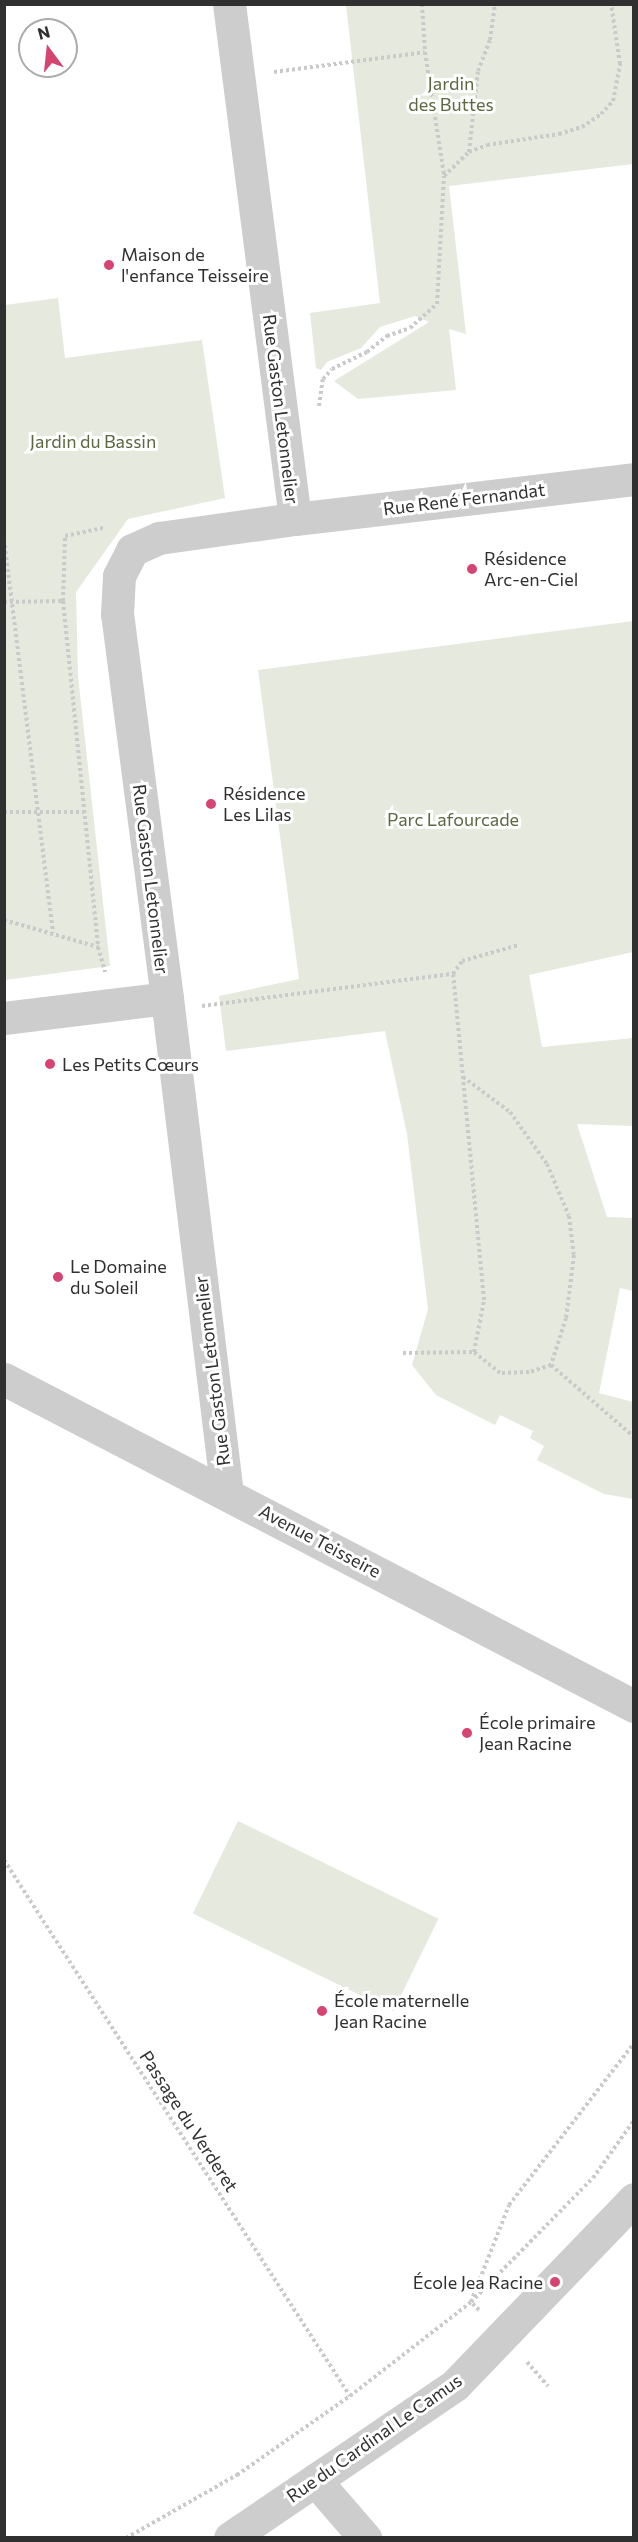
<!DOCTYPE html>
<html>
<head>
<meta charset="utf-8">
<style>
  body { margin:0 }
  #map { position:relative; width:638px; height:2542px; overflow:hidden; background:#fff; font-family:Commissioner,sans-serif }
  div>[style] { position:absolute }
  .green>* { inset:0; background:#e6e9dd; transform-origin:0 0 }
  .path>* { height:4px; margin-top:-2px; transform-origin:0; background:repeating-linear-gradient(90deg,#cacaca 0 3px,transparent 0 6px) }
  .minor>* { height:33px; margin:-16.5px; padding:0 16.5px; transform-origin:16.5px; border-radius:16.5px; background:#cdcdcd }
  .dots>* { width:16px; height:16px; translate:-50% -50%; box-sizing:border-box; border:3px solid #fff; border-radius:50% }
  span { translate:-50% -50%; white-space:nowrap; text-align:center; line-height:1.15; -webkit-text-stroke:6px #fff; paint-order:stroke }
  .park-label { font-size:18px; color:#5d6841 }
  .poi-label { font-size:18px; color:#303030 }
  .left { translate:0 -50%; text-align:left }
  .right { translate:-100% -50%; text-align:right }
  .street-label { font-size:18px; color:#303030 }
  .frame { position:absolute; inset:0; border:6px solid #303030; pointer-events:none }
  .north { position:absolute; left:18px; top:18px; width:60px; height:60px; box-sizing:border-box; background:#fff; border:2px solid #acacac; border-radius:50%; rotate:345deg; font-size:16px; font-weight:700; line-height:24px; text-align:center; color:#303030 }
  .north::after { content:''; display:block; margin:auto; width:21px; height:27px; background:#d64472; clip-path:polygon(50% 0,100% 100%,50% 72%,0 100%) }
</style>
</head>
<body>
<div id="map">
  <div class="green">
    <div style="clip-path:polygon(346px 5px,633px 5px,633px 164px,449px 186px,466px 334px,449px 329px,456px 390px,358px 399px,334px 381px,429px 322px,415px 316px,380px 327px,361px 348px,327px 362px,321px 370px,316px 368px,310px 313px,380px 303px)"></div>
    <div style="clip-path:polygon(58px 298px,65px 358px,202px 340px,225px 498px,128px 519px,76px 592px,78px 676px,110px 966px,5px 980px,5px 305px)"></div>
    <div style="clip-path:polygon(633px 621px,633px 952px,529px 975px,542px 1047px,633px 1038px,633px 1126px,577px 1124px,607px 1217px,633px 1218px,633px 1291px,620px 1288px,599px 1393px,633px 1402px,633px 1499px,604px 1494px,537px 1460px,544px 1446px,530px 1438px,533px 1431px,500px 1415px,495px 1425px,436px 1395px,412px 1365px,428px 1309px,407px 1134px,385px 1031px,226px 1051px,219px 996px,299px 979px,258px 670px)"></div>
    <div style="left:238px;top:1821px;width:223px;height:103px;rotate:26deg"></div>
  </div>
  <div class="path">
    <div style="left:422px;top:4px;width:48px;rotate:86.4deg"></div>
    <div style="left:425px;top:52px;width:124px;rotate:81.2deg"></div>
    <div style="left:274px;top:72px;width:152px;rotate:-7.5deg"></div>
    <div style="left:469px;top:152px;width:19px;rotate:-21deg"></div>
    <div style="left:487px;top:145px;width:73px;rotate:-8.7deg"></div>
    <div style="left:559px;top:134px;width:24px;rotate:-17deg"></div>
    <div style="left:582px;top:127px;width:23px;rotate:-34deg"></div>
    <div style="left:601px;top:114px;width:18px;rotate:-47deg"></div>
    <div style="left:613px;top:101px;width:38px;rotate:-79deg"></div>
    <div style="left:620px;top:64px;width:61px;rotate:-98.5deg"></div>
    <div style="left:319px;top:406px;width:27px;rotate:-82deg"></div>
    <div style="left:323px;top:379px;width:13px;rotate:-48deg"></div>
    <div style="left:332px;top:369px;width:39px;rotate:-26deg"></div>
    <div style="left:367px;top:352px;width:26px;rotate:-39deg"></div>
    <div style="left:387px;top:336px;width:24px;rotate:-19deg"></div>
    <div style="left:410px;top:328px;width:36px;rotate:-42deg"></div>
    <div style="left:437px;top:304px;width:128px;rotate:-86.9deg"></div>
    <div style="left:444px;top:176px;width:35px;rotate:-44deg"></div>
    <div style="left:469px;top:152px;width:81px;rotate:-83.7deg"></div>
    <div style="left:478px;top:71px;width:33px;rotate:-69deg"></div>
    <div style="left:490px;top:40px;width:36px;rotate:-82deg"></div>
    <div style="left:4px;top:539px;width:397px;rotate:82.9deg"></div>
    <div style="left:63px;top:601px;width:65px;rotate:-88.2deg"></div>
    <div style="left:65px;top:536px;width:39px;rotate:-12deg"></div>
    <div style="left:4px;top:602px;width:59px;rotate:-1deg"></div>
    <div style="left:63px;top:601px;width:348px;rotate:84.2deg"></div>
    <div style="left:4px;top:812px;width:80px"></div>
    <div style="left:4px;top:920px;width:98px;rotate:16deg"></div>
    <div style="left:98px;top:947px;width:26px;rotate:74deg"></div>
    <div style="left:202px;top:1006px;width:253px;rotate:-7.3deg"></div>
    <div style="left:463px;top:1077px;width:59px;rotate:36.7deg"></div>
    <div style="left:510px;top:1112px;width:64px;rotate:54.6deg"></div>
    <div style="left:547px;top:1164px;width:56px;rotate:67.1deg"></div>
    <div style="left:569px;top:1216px;width:39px;rotate:83deg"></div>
    <div style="left:574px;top:1255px;width:64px;rotate:97.2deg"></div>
    <div style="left:566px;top:1318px;width:49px;rotate:107.7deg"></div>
    <div style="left:551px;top:1365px;width:23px;rotate:162deg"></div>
    <div style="left:529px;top:1372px;width:29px;rotate:178deg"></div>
    <div style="left:500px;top:1373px;width:33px;rotate:-141deg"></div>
    <div style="left:403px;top:1353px;width:71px;rotate:-0.8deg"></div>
    <div style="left:474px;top:1352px;width:53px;rotate:-79.1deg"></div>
    <div style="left:484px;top:1300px;width:327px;rotate:-95.4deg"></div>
    <div style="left:453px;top:974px;width:16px;rotate:-55deg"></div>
    <div style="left:462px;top:961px;width:59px;rotate:-15.7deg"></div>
    <div style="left:551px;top:1365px;width:110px;rotate:40.9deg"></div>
    <div style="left:4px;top:1860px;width:638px;rotate:57.16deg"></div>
    <div style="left:479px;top:2310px;width:11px;rotate:-135deg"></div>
    <div style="left:471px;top:2302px;width:104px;rotate:-68.6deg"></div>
    <div style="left:509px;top:2205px;width:205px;rotate:-52.3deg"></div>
    <div style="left:527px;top:2362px;width:32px;rotate:49deg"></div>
    <div style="left:126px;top:2538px;width:128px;rotate:-29.6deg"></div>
    <div style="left:237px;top:2475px;width:138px;rotate:-35deg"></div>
    <div style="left:350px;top:2396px;width:153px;rotate:-37.8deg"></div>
    <div style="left:471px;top:2302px;width:174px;rotate:-45.5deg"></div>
    <div style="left:593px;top:2178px;width:71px;rotate:-54.7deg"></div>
  </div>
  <div class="minor">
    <div style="left:295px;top:519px;width:341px;rotate:-6.7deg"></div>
    <div style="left:167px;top:998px;width:499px;rotate:83.1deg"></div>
    <div style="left:4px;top:1018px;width:164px;rotate:-7deg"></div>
    <div style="left:167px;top:998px;width:387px;rotate:-97.4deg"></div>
    <div style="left:117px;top:614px;width:38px;rotate:-87deg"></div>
    <div style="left:119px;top:576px;width:29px;rotate:-63deg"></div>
    <div style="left:132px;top:550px;width:30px;rotate:-24deg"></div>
    <div style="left:159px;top:538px;width:137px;rotate:-8deg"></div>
    <div style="left:295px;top:519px;width:519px;rotate:-97.3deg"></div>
    <div style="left:4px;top:1379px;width:710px;rotate:27.43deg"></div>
    <div style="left:315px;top:2480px;width:77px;rotate:49.2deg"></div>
    <div style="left:230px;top:2538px;width:272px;rotate:-34.2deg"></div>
    <div style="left:455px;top:2385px;width:258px;rotate:-46.1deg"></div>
  </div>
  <div class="dots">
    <div style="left:109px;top:265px;background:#d64472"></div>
    <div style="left:472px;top:569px;background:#d64472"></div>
    <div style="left:211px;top:804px;background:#d64472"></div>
    <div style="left:50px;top:1064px;background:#d64472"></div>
    <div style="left:58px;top:1277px;background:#d64472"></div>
    <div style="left:467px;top:1733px;background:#d64472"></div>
    <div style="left:322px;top:2011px;background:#d64472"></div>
    <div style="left:555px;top:2282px;background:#d64472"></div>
  </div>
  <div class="park-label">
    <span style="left:451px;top:94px">Jardin<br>des Buttes</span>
    <span style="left:93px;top:441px">Jardin du Bassin</span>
    <span style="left:453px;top:819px">Parc Lafourcade</span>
  </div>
  <div class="poi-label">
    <span class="left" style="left:121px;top:265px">Maison de<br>l'enfance Teisseire</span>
    <span class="left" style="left:484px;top:569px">Résidence<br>Arc-en-Ciel</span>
    <span class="left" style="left:223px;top:804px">Résidence<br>Les Lilas</span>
    <span class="left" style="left:62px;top:1064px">Les Petits Cœurs</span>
    <span class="left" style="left:70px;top:1277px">Le Domaine<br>du Soleil</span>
    <span class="left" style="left:479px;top:1733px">École primaire<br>Jean Racine</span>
    <span class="left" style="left:334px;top:2011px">École maternelle<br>Jean Racine</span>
    <span class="right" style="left:543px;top:2282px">École Jea Racine</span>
  </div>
  <div class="street-label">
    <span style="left:281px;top:409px;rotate:83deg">Rue Gaston Letonnelier</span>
    <span style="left:464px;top:499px;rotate:-7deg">Rue René Fernandat</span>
    <span style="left:151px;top:879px;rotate:83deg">Rue Gaston Letonnelier</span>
    <span style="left:212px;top:1371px;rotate:-97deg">Rue Gaston Letonnelier</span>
    <span style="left:320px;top:1541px;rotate:28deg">Avenue Teisseire</span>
    <span style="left:189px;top:2121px;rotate:57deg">Passage du Verderet</span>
    <span style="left:374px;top:2438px;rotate:-35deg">Rue du Cardinal Le Camus</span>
  </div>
  <div class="frame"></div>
  <div class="north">N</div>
</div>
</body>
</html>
